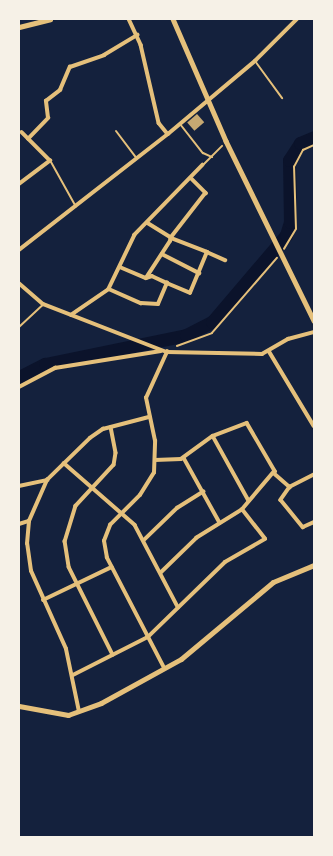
<!DOCTYPE html>
<html>
<head>
<meta charset="utf-8">
<style>
  body { margin:0 }
  #map { position:relative; width:333px; height:856px; overflow:hidden; background:#14213d; font-family:Ubuntu,sans-serif }
  div>[style] { position:absolute }
  .river>* { height:13px; margin:-6.5px; padding:0 6.5px; transform-origin:6.5px; border-radius:6.5px; background:#0b132b }
  .building>* { inset:0; background:#c6a872; transform-origin:0 0 }
  .path>* { height:1.5px; margin:-0.75px; padding:0 0.75px; transform-origin:0.75px; border-radius:0.75px; background:#e5c07b }
  .service>* { height:2px; margin:-1px; padding:0 1px; transform-origin:1px; border-radius:1px; background:#e5c07b }
  .minor>* { height:3.5px; margin:-1.75px; padding:0 1.75px; transform-origin:1.75px; border-radius:1.75px; background:#e5c07b }
  .tertiary>* { height:4.5px; margin:-2.25px; padding:0 2.25px; transform-origin:2.25px; border-radius:2.25px; background:#e5c07b }
  .secondary>* { height:5px; margin:-2.5px; padding:0 2.5px; transform-origin:2.5px; border-radius:2.5px; background:#e5c07b }
  span { translate:-50% -50%; white-space:nowrap; text-align:center; line-height:1.15; -webkit-text-stroke:4px #f6f1e7; paint-order:stroke }
  .frame { position:absolute; inset:0; border:20px solid #f6f1e7; pointer-events:none }
</style>
</head>
<body>
<div id="map">
  <div class="river">
    <div style="left:19px;top:377px;width:29px;rotate:-27deg"></div>
    <div style="left:45px;top:364px;width:144px;rotate:-11.6deg"></div>
    <div style="left:186px;top:335px;width:29px;rotate:-27deg"></div>
    <div style="left:212px;top:322px;width:114px;rotate:-49.6deg"></div>
    <div style="left:286px;top:235px;width:14px;rotate:-73deg"></div>
    <div style="left:290px;top:222px;width:62px;rotate:-90.9deg"></div>
    <div style="left:289px;top:160px;width:20px;rotate:-57deg"></div>
    <div style="left:300px;top:143px;width:15px;rotate:-23deg"></div>
  </div>
  <div class="building">
    <div style="left:197px;top:114px;width:11px;height:13px;rotate:49deg"></div>
  </div>
  <div class="path">
    <div style="left:284px;top:249px;width:23px;rotate:-59deg"></div>
    <div style="left:296px;top:229px;width:62px;rotate:-91.8deg"></div>
    <div style="left:294px;top:167px;width:19px;rotate:-62deg"></div>
    <div style="left:303px;top:150px;width:12px;rotate:-24deg"></div>
    <div style="left:177px;top:346px;width:37px;rotate:-20deg"></div>
    <div style="left:212px;top:333px;width:99px;rotate:-49.1deg"></div>
  </div>
  <div class="service">
    <div style="left:255px;top:61px;width:46px;rotate:53.9deg"></div>
    <div style="left:180px;top:124px;width:37px;rotate:52deg"></div>
    <div style="left:203px;top:153px;width:10px;rotate:24deg"></div>
    <div style="left:116px;top:131px;width:34px;rotate:53deg"></div>
    <div style="left:51px;top:162px;width:51px;rotate:60.9deg"></div>
    <div style="left:203px;top:165px;width:27px;rotate:-45deg"></div>
    <div style="left:19px;top:327px;width:33px;rotate:-43deg"></div>
  </div>
  <div class="minor">
    <div style="left:129px;top:19px;width:29px;rotate:65deg"></div>
    <div style="left:141px;top:45px;width:80px;rotate:77deg"></div>
    <div style="left:159px;top:123px;width:14px;rotate:51deg"></div>
    <div style="left:28px;top:139px;width:29px;rotate:-46deg"></div>
    <div style="left:48px;top:118px;width:17px;rotate:-97deg"></div>
    <div style="left:46px;top:101px;width:18px;rotate:-38deg"></div>
    <div style="left:60px;top:90px;width:25px;rotate:-67deg"></div>
    <div style="left:70px;top:67px;width:36px;rotate:-19deg"></div>
    <div style="left:104px;top:55px;width:39px;rotate:-31deg"></div>
    <div style="left:203px;top:165px;width:98px;rotate:134.2deg"></div>
    <div style="left:135px;top:235px;width:60px;rotate:115.7deg"></div>
    <div style="left:109px;top:289px;width:35px;rotate:24deg"></div>
    <div style="left:141px;top:303px;width:17px;rotate:3deg"></div>
    <div style="left:158px;top:304px;width:23px;rotate:-67deg"></div>
    <div style="left:167px;top:283px;width:25px;rotate:23deg"></div>
    <div style="left:190px;top:293px;width:44px;rotate:-67.5deg"></div>
    <div style="left:207px;top:252px;width:20px;rotate:24deg"></div>
    <div style="left:192px;top:179px;width:20px;rotate:45deg"></div>
    <div style="left:206px;top:193px;width:57px;rotate:127.9deg"></div>
    <div style="left:171px;top:238px;width:39px;rotate:21deg"></div>
    <div style="left:19px;top:184px;width:39px;rotate:-37deg"></div>
    <div style="left:50px;top:161px;width:40px;rotate:-135deg"></div>
    <div style="left:19px;top:250px;width:189px;rotate:-37.9deg"></div>
    <div style="left:168px;top:134px;width:114px;rotate:-40deg"></div>
    <div style="left:255px;top:61px;width:59px;rotate:-45deg"></div>
    <div style="left:162px;top:254px;width:42px;rotate:27.2deg"></div>
    <div style="left:120px;top:267px;width:28px;rotate:23deg"></div>
    <div style="left:146px;top:278px;width:44px;rotate:-57deg"></div>
    <div style="left:170px;top:241px;width:3px;rotate:-72deg"></div>
    <div style="left:171px;top:238px;width:28px;rotate:-148deg"></div>
    <div style="left:146px;top:278px;width:6px;rotate:-18deg"></div>
    <div style="left:152px;top:276px;width:17px;rotate:25deg"></div>
    <div style="left:19px;top:283px;width:32px;rotate:41deg"></div>
    <div style="left:43px;top:304px;width:133px;rotate:21.2deg"></div>
    <div style="left:167px;top:352px;width:95px;rotate:1.2deg"></div>
    <div style="left:262px;top:354px;width:30px;rotate:-30deg"></div>
    <div style="left:288px;top:339px;width:27px;rotate:-15deg"></div>
    <div style="left:71px;top:315px;width:46px;rotate:-34.4deg"></div>
    <div style="left:269px;top:351px;width:87px;rotate:59deg"></div>
    <div style="left:19px;top:387px;width:41px;rotate:-27.8deg"></div>
    <div style="left:55px;top:368px;width:107px;rotate:-9.1deg"></div>
    <div style="left:111px;top:427px;width:26px;rotate:79deg"></div>
    <div style="left:116px;top:453px;width:12px;rotate:99deg"></div>
    <div style="left:114px;top:465px;width:56px;rotate:132.8deg"></div>
    <div style="left:76px;top:506px;width:37px;rotate:107deg"></div>
    <div style="left:65px;top:541px;width:26px;rotate:81deg"></div>
    <div style="left:69px;top:567px;width:98px;rotate:63.4deg"></div>
    <div style="left:213px;top:436px;width:74px;rotate:61deg"></div>
    <div style="left:184px;top:458px;width:74px;rotate:61deg"></div>
    <div style="left:155px;top:460px;width:26px;rotate:-2deg"></div>
    <div style="left:181px;top:459px;width:39px;rotate:-36deg"></div>
    <div style="left:213px;top:436px;width:36px;rotate:-21deg"></div>
    <div style="left:247px;top:423px;width:56px;rotate:59.7deg"></div>
    <div style="left:275px;top:471px;width:51px;rotate:130.2deg"></div>
    <div style="left:242px;top:510px;width:53px;rotate:148.1deg"></div>
    <div style="left:197px;top:538px;width:50px;rotate:135.8deg"></div>
    <div style="left:64px;top:463px;width:94px;rotate:41.1deg"></div>
    <div style="left:135px;top:525px;width:93px;rotate:62.3deg"></div>
    <div style="left:275px;top:474px;width:20px;rotate:41deg"></div>
    <div style="left:314px;top:475px;width:27px;rotate:153deg"></div>
    <div style="left:290px;top:487px;width:16px;rotate:125deg"></div>
    <div style="left:281px;top:500px;width:35px;rotate:51deg"></div>
    <div style="left:303px;top:527px;width:12px;rotate:-24deg"></div>
    <div style="left:19px;top:486px;width:29px;rotate:-12deg"></div>
    <div style="left:19px;top:524px;width:10px;rotate:-17deg"></div>
    <div style="left:144px;top:540px;width:46px;rotate:-44.1deg"></div>
    <div style="left:177px;top:508px;width:31px;rotate:-32deg"></div>
    <div style="left:43px;top:600px;width:76px;rotate:-25.6deg"></div>
    <div style="left:164px;top:668px;width:124px;rotate:-117.4deg"></div>
    <div style="left:107px;top:558px;width:17px;rotate:-100deg"></div>
    <div style="left:104px;top:541px;width:17px;rotate:-69deg"></div>
    <div style="left:110px;top:525px;width:42px;rotate:-45deg"></div>
    <div style="left:140px;top:495px;width:26px;rotate:-58deg"></div>
    <div style="left:154px;top:473px;width:32px;rotate:-88deg"></div>
    <div style="left:155px;top:441px;width:44px;rotate:-101.8deg"></div>
    <div style="left:146px;top:398px;width:51px;rotate:-65.5deg"></div>
    <div style="left:73px;top:675px;width:84px;rotate:-26.9deg"></div>
    <div style="left:148px;top:637px;width:107px;rotate:-44.2deg"></div>
    <div style="left:225px;top:562px;width:46px;rotate:-29.9deg"></div>
    <div style="left:265px;top:539px;width:37px;rotate:-128deg"></div>
    <div style="left:79px;top:712px;width:64px;rotate:-101.7deg"></div>
    <div style="left:66px;top:649px;width:85px;rotate:-114.2deg"></div>
    <div style="left:31px;top:571px;width:27px;rotate:-98deg"></div>
    <div style="left:27px;top:544px;width:23px;rotate:-85deg"></div>
    <div style="left:29px;top:521px;width:45px;rotate:-66.3deg"></div>
    <div style="left:47px;top:480px;width:60px;rotate:-44.3deg"></div>
    <div style="left:90px;top:438px;width:16px;rotate:-35deg"></div>
    <div style="left:103px;top:429px;width:48px;rotate:-14.6deg"></div>
  </div>
  <div class="tertiary">
    <div style="left:173px;top:19px;width:133px;rotate:66.5deg"></div>
    <div style="left:226px;top:141px;width:200px;rotate:63.9deg"></div>
  </div>
  <div class="secondary">
    <div style="left:19px;top:27px;width:32px;rotate:-14deg"></div>
    <div style="left:19px;top:706px;width:50px;rotate:10.4deg"></div>
    <div style="left:68px;top:715px;width:35px;rotate:-20deg"></div>
    <div style="left:101px;top:703px;width:91px;rotate:-28.8deg"></div>
    <div style="left:181px;top:659px;width:120px;rotate:-39.9deg"></div>
    <div style="left:273px;top:582px;width:44px;rotate:-22.5deg"></div>
  </div>
  <div class="frame"></div>
</div>
</body>
</html>
